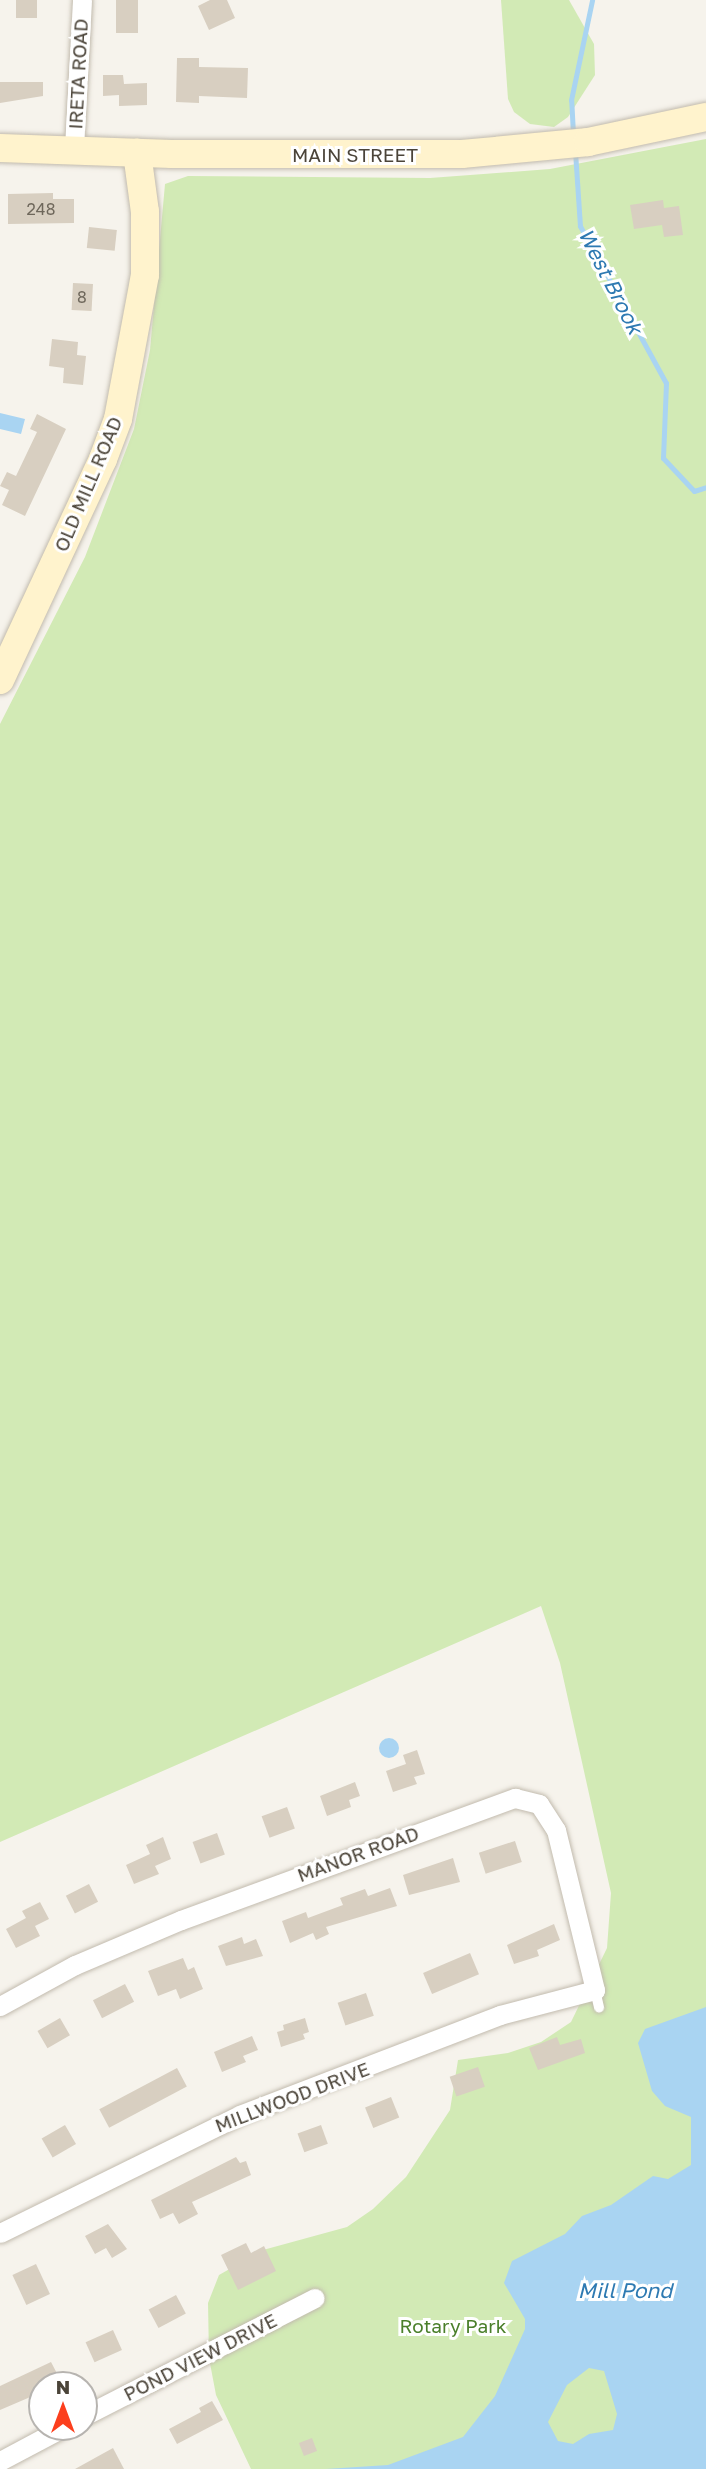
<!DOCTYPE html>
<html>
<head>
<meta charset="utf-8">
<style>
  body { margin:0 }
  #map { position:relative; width:706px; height:2469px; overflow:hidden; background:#f6f3ec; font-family:"Golos Text",sans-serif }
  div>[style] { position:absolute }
  .green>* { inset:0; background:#d2eab5 }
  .water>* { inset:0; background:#a9d4f2 }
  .round { border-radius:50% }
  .stream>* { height:5px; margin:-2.5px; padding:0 2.5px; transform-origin:2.5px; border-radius:2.5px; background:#a9d4f2 }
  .building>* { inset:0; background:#d8cfc1; transform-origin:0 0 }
  .roads { filter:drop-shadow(0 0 2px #c2bbae) drop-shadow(0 0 2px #c2bbae) }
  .service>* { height:10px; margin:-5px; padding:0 5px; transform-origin:5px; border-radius:5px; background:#fff }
  .minor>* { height:19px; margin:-9.5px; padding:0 9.5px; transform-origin:9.5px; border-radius:9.5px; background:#fff }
  .secondary>* { height:28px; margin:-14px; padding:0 14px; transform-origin:14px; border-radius:14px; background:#fff3cd }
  span { translate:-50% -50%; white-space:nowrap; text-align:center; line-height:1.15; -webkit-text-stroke:6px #fff; paint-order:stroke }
  .number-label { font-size:16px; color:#6e675b }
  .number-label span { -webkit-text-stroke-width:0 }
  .street-label { font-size:19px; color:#4b4439 }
  .park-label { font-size:19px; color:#4a7f2a }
  .water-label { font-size:21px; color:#2e7ab2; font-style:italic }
  .north { position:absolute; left:28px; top:2371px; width:70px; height:70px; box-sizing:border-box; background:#fff; border:2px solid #b7b4b0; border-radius:50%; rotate:0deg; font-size:19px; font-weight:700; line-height:28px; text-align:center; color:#4b4439 }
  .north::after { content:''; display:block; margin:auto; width:24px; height:32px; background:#fc3f1d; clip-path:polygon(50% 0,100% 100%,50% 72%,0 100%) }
</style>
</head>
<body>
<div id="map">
  <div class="green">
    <div style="clip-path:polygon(501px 0,569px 0,594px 44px,595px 75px,568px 117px,554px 127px,530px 124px,514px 112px,508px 99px)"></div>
    <div style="clip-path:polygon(706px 139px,706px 2203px,602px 2364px,640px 2469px,251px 2469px,216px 2395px,209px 2358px,208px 2303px,219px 2275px,263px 2250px,347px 2227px,373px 2209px,406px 2177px,450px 2110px,458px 2060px,508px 2053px,541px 2042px,571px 2022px,607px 1948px,611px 1893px,560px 1663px,541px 1606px,0 1842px,0 724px,85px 557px,134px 429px,150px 350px,165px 184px,188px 176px,430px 178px,550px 169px)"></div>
  </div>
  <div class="water">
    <div style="clip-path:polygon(0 413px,25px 419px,21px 434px,0 429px)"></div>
    <div class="round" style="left:379px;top:1738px;width:20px;height:20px"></div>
    <div style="clip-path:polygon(evenodd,706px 2007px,706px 2469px,326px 2469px,388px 2465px,463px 2437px,495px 2396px,525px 2329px,525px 2319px,504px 2283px,512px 2261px,565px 2234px,582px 2216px,611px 2205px,653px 2176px,668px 2179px,691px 2165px,691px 2117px,665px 2106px,652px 2091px,638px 2043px,645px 2029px,706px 2007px,589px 2368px,604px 2371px,617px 2414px,613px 2430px,589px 2434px,573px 2444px,558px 2441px,548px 2422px,567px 2385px,589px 2368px)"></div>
  </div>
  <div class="stream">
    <div style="left:573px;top:134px;width:34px;rotate:-93deg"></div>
    <div style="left:571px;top:100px;width:102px;rotate:-78.1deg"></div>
    <div style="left:575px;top:151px;width:75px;rotate:86.2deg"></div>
    <div style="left:580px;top:226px;width:179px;rotate:61.3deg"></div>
    <div style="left:666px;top:383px;width:75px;rotate:92.3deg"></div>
    <div style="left:663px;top:458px;width:45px;rotate:46.8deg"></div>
    <div style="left:694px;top:491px;width:13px;rotate:-18deg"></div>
  </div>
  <div class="building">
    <div style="left:16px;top:0;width:21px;height:18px"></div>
    <div style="left:116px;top:0;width:22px;height:33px"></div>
    <div style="clip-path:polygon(210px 0,227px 0,235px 18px,209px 30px,198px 6px)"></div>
    <div style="clip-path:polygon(177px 58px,199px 58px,199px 67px,248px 68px,247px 98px,199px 96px,199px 103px,176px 102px)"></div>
    <div style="clip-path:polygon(103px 75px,123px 75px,124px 84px,147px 83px,147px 105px,119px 106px,119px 95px,103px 96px)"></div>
    <div style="clip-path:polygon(0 82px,43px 82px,43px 96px,0 103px)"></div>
    <div style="clip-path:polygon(53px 193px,53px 199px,74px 199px,74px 223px,8px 224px,8px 194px)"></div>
    <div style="clip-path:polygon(663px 200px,664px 208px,679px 206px,683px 235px,664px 237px,662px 225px,634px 229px,630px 205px)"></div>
    <div style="left:89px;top:227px;width:28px;height:21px;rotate:6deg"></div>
    <div style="left:73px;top:283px;width:20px;height:27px;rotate:3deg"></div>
    <div style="clip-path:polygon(52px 339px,78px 342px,77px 355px,86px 356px,83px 385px,63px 383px,64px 368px,49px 366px)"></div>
    <div style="clip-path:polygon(37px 414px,66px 429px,25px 516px,2px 505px,9px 490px,0 486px,7px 472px,16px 476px,37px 432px,30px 429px)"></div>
    <div style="clip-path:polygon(417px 1750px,425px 1774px,414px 1777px,417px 1784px,393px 1792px,386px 1771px,406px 1764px,403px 1755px)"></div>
    <div style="clip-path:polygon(355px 1782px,360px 1796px,349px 1800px,351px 1807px,327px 1816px,320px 1796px)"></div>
    <div style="left:287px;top:1807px;width:23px;height:27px;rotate:70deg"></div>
    <div style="left:217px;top:1833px;width:23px;height:26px;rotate:70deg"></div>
    <div style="clip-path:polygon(163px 1837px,171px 1859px,155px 1866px,159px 1874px,134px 1884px,126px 1865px,150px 1854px,146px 1845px)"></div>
    <div style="left:515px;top:1841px;width:22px;height:38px;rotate:72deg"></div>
    <div style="clip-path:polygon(453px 1858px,460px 1882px,409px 1895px,403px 1875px)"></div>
    <div style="left:89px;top:1884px;width:20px;height:26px;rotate:63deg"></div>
    <div style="clip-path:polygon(390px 1888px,397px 1906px,326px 1927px,329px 1934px,316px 1940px,313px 1933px,290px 1943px,282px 1921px,306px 1912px,308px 1918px,343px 1905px,340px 1898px,365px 1889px,368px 1896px)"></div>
    <div style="clip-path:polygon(40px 1902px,49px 1919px,35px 1926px,40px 1936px,16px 1948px,6px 1929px,26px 1918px,22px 1911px)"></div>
    <div style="clip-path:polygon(554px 1924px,560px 1940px,537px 1950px,539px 1956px,514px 1964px,507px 1945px)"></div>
    <div style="clip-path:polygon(242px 1937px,244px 1944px,256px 1939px,263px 1956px,226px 1966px,218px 1946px)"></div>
    <div style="left:470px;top:1953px;width:23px;height:51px;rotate:67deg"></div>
    <div style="clip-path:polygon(183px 1958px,188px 1970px,194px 1967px,203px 1989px,180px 1999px,176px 1989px,158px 1996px,148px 1971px)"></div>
    <div style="left:125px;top:1984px;width:20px;height:36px;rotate:63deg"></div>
    <div style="left:366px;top:1993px;width:24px;height:30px;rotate:71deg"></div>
    <div style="left:60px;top:2018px;width:20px;height:26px;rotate:60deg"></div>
    <div style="clip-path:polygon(305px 2018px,309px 2032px,303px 2034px,305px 2039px,281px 2047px,277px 2032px,284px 2030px,283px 2025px)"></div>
    <div style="clip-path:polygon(252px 2036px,258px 2050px,243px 2056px,246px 2062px,222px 2072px,214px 2052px)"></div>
    <div style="clip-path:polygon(557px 2037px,560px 2045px,581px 2039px,585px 2053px,538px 2070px,529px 2048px)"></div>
    <div style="left:478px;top:2067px;width:21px;height:30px;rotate:71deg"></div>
    <div style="left:177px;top:2068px;width:21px;height:88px;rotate:62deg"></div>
    <div style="left:391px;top:2097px;width:22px;height:28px;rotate:68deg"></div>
    <div style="left:65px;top:2125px;width:22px;height:27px;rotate:60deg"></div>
    <div style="left:321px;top:2125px;width:20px;height:25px;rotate:70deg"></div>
    <div style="clip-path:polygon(236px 2157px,240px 2163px,246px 2161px,251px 2175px,192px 2202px,198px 2214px,179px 2224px,173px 2213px,160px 2219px,151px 2200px)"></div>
    <div style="clip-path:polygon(108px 2224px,127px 2249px,112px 2258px,106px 2248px,95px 2254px,85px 2236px)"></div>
    <div style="clip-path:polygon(246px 2243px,251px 2253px,264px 2246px,276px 2271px,238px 2290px,221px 2255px)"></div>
    <div style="left:36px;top:2264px;width:33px;height:26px;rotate:65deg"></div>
    <div style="left:176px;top:2295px;width:21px;height:31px;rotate:62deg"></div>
    <div style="left:113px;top:2330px;width:22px;height:30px;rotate:66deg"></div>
    <div style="clip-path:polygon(51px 2362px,63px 2385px,42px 2385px,42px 2392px,0 2410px,0 2386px)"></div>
    <div style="clip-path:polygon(212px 2401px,223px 2420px,177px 2444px,169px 2429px,201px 2412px,199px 2408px)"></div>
    <div style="left:312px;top:2438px;width:14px;height:14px;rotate:69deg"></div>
    <div style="clip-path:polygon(113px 2448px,124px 2469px,75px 2469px)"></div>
  </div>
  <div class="roads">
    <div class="service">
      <div style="left:595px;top:1990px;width:18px;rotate:77deg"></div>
    </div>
    <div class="minor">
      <div style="left:74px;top:148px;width:148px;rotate:-86.9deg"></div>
      <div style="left:0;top:2006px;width:85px;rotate:-28.7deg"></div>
      <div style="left:75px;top:1965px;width:115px;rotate:-23deg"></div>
      <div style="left:181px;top:1920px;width:356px;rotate:-20.1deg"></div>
      <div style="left:515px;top:1798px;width:25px;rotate:14deg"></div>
      <div style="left:539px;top:1804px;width:31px;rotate:57deg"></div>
      <div style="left:556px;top:1830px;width:165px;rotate:76.3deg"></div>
      <div style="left:595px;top:1990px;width:98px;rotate:165.3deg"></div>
      <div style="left:500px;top:2015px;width:279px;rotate:159deg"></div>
      <div style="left:240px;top:2115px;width:267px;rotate:153.8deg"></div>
      <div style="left:84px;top:2416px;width:259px;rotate:-27.1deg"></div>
      <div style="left:0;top:2461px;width:72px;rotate:-28deg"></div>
    </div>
    <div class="secondary">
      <div style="left:0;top:148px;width:172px;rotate:2deg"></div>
      <div style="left:172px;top:154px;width:290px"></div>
      <div style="left:462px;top:154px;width:127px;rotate:-5.4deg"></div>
      <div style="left:588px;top:142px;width:121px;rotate:-12deg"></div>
      <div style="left:0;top:680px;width:244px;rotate:-65deg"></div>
      <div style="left:103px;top:459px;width:43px;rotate:-69.4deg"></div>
      <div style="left:118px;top:419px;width:147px;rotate:-79.4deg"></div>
      <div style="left:145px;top:275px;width:63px;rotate:-90deg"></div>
      <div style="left:145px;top:212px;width:60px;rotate:-97.7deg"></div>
    </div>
  </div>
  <div class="number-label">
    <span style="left:41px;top:209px">248</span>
    <span style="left:82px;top:297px">8</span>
  </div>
  <div class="street-label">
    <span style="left:78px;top:74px;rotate:-87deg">IRETA ROAD</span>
    <span style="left:355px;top:155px">MAIN STREET</span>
    <span style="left:88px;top:484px;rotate:-67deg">OLD MILL ROAD</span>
    <span style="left:358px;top:1854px;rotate:-20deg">MANOR ROAD</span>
    <span style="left:292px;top:2097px;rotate:-21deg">MILLWOOD DRIVE</span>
    <span style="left:200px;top:2357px;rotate:-27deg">POND VIEW DRIVE</span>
  </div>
  <div class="park-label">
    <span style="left:453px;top:2326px">Rotary Park</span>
  </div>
  <div class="water-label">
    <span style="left:611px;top:281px;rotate:63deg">West Brook</span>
    <span style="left:625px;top:2290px">Mill Pond</span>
  </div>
  <div class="north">N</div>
</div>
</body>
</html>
